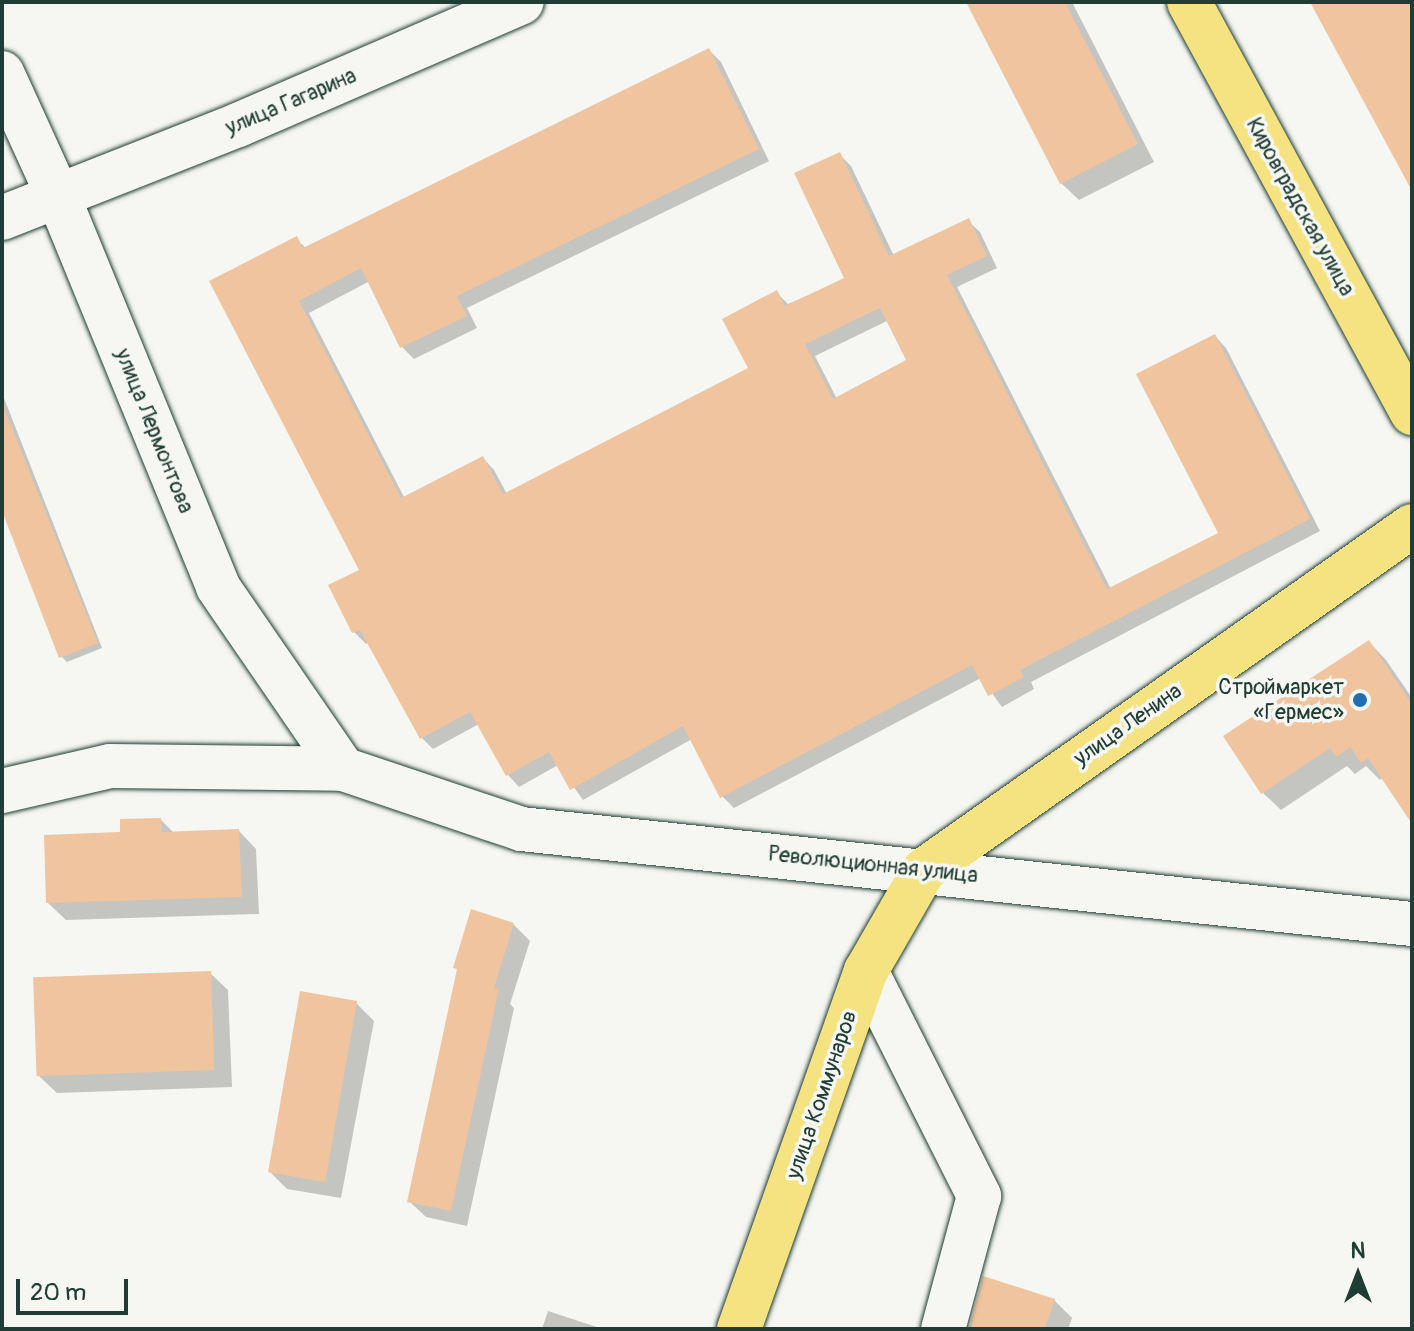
<!DOCTYPE html>
<html>
<head>
<meta charset="utf-8">
<style>
  body { margin:0 }
  #map { position:relative; width:1414px; height:1331px; overflow:hidden; background:#f6f6f2; font-family:Pangolin,sans-serif }
  div>[style] { position:absolute }
  .shadow>* { inset:0; background:#0003 }
  .building>* { inset:0; background:#efc49e; transform-origin:0 0 }
  .roads { filter:drop-shadow(0 0 2px #1f3d34) drop-shadow(0 0 2px #1f3d34) }
  .minor>* { height:44px; margin:-22px; padding:0 22px; transform-origin:22px; border-radius:22px; background:#f6f6f2 }
  .major>* { height:44px; margin:-22px; padding:0 22px; transform-origin:22px; border-radius:22px; background:#f5e382 }
  .dots>* { width:22px; height:22px; translate:-50% -50%; box-sizing:border-box; border:4px solid #f6f6f2; border-radius:50% }
  span { translate:-50% -50%; white-space:nowrap; text-align:center; line-height:1.15; -webkit-text-stroke:7px #f6f6f2; paint-order:stroke }
  .street-label { font-size:22px; color:#1f3d34 }
  .poi-label { font-size:22px; color:#1f3d34 }
  .right { translate:-100% -50%; text-align:right }
  .frame { position:absolute; inset:0; border:4px solid #1f3d34; pointer-events:none }
  .north { position:absolute; left:1318px; top:1235px; width:80px; height:80px; -webkit-text-stroke:6px #f6f6f2; paint-order:stroke; rotate:0deg; font-size:22px; font-weight:700; line-height:32px; text-align:center; color:#1f3d34 }
  .north::after { content:''; display:block; margin:auto; width:28px; height:36px; background:#1f3d34; clip-path:polygon(50% 0,100% 100%,50% 72%,0 100%) }
  .scale { position:absolute; left:16px; top:1279px; width:112px; height:36px; box-sizing:border-box; border:4px solid #1f3d34; border-top:0; padding-left:10px; font-size:24px; line-height:28px; white-space:nowrap; color:#1f3d34; -webkit-text-stroke:6px #f6f6f2; paint-order:stroke }
</style>
</head>
<body>
<div id="map">
  <div class="shadow">
    <div style="clip-path:polygon(968px 2px,1072px 2px,1154px 162px,1079px 200px,1061px 183px)"></div>
    <div style="clip-path:polygon(evenodd,709px 50px,721px 62px,769px 161px,467px 308px,477px 328px,414px 359px,402px 347px,370px 281px,309px 313px,405px 499px,483px 458px,494px 470px,507px 494px,750px 368px,777px 293px,788px 304px,847px 279px,839px 154px,851px 166px,894px 256px,968px 221px,980px 232px,997px 268px,957px 287px,1111px 589px,1221px 534px,1215px 336px,1226px 348px,1320px 531px,1031px 682px,1034px 689px,1002px 707px,981px 678px,734px 808px,722px 796px,692px 739px,583px 800px,558px 765px,519px 787px,508px 775px,479px 724px,433px 749px,422px 738px,369px 642px,366px 644px,354px 632px,361px 571px,212px 282px,296px 239px,307px 249px,709px 50px,889px 320px,909px 360px,837px 399px,815px 356px,889px 320px)"></div>
    <div style="clip-path:polygon(2px 393px,102px 648px,67px 662px,61px 656px,2px 505px)"></div>
    <div style="clip-path:polygon(1369px 642px,1386px 660px,1412px 698px,1412px 821px,1383px 777px,1380px 780px,1366px 766px,1355px 774px,1347px 766px,1281px 810px,1263px 793px)"></div>
    <div style="clip-path:polygon(161px 820px,175px 834px,239px 831px,256px 849px,259px 914px,66px 920px,48px 903px,123px 834px)"></div>
    <div style="clip-path:polygon(513px 924px,530px 941px,510px 1004px,514px 1008px,467px 1226px,426px 1217px,409px 1201px)"></div>
    <div style="clip-path:polygon(210px 973px,228px 990px,232px 1087px,57px 1093px,39px 1076px)"></div>
    <div style="clip-path:polygon(356px 1003px,374px 1021px,341px 1198px,287px 1189px,269px 1171px)"></div>
    <div style="clip-path:polygon(1054px 1300px,1072px 1318px,1068px 1329px,976px 1329px)"></div>
    <div style="clip-path:polygon(548px 1311px,603px 1329px,542px 1329px)"></div>
  </div>
  <div class="building">
    <div style="clip-path:polygon(966px 2px,1065px 2px,1138px 144px,1060px 184px)"></div>
    <div style="clip-path:polygon(1310px 2px,1412px 2px,1412px 191px)"></div>
    <div style="clip-path:polygon(evenodd,709px 48px,759px 149px,457px 296px,467px 316px,400px 348px,361px 268px,299px 301px,401px 498px,483px 456px,503px 494px,748px 368px,722px 319px,777px 290px,785px 306px,844px 278px,794px 173px,840px 152px,889px 256px,969px 218px,987px 256px,947px 275px,1107px 589px,1218px 533px,1136px 374px,1215px 334px,1310px 519px,1020px 670px,1024px 677px,988px 696px,972px 665px,720px 798px,683px 726px,570px 790px,549px 752px,506px 776px,470px 712px,420px 739px,360px 630px,352px 633px,328px 585px,359px 570px,209px 281px,297px 236px,303px 248px,709px 48px,880px 308px,906px 360px,833px 399px,805px 344px,880px 308px)"></div>
    <div style="clip-path:polygon(2px 403px,98px 643px,59px 658px,2px 511px)"></div>
    <div style="clip-path:polygon(1369px 640px,1412px 704px,1412px 824px,1368px 758px,1361px 763px,1350px 747px,1336px 757px,1330px 748px,1261px 794px,1223px 736px)"></div>
    <div style="clip-path:polygon(161px 818px,162px 832px,239px 829px,242px 897px,46px 903px,44px 835px,120px 832px,120px 819px)"></div>
    <div style="clip-path:polygon(471px 909px,514px 923px,494px 988px,499px 989px,451px 1211px,407px 1202px,457px 969px,453px 968px)"></div>
    <div style="left:211px;top:971px;width:99px;height:178px;rotate:88deg"></div>
    <div style="left:300px;top:991px;width:58px;height:184px;rotate:10deg"></div>
    <div style="clip-path:polygon(983px 1276px,1055px 1299px,1045px 1329px,969px 1329px)"></div>
  </div>
  <div class="roads">
    <div class="minor">
      <div style="left:2px;top:73px;width:135px;rotate:65.5deg"></div>
      <div style="left:58px;top:196px;width:422px;rotate:67.7deg"></div>
      <div style="left:218px;top:587px;width:221px;rotate:55.5deg"></div>
      <div style="left:2px;top:218px;width:254px;rotate:-21.5deg"></div>
      <div style="left:238px;top:125px;width:309px;rotate:-23.4deg"></div>
      <div style="left:2px;top:791px;width:111px;rotate:-13deg"></div>
      <div style="left:110px;top:766px;width:233px;rotate:0.7deg"></div>
      <div style="left:343px;top:769px;width:188px;rotate:18.6deg"></div>
      <div style="left:521px;top:829px;width:896px;rotate:6.09deg"></div>
      <div style="left:866px;top:971px;width:252px;rotate:63.3deg"></div>
      <div style="left:979px;top:1196px;width:138px;rotate:105.1deg"></div>
    </div>
    <div class="major">
      <div style="left:1189px;top:2px;width:468px;rotate:61.5deg"></div>
      <div style="left:739px;top:1329px;width:380px;rotate:-70.5deg"></div>
      <div style="left:866px;top:971px;width:116px;rotate:-60.1deg"></div>
      <div style="left:924px;top:870px;width:597px;rotate:-35.18deg"></div>
    </div>
  </div>
  <div class="dots">
    <div style="left:1360px;top:700px;background:#1f6fb2"></div>
  </div>
  <div class="street-label">
    <span style="left:291px;top:102px;rotate:-23deg">улица Гагарина</span>
    <span style="left:1300px;top:207px;rotate:61deg">Кировградская улица</span>
    <span style="left:154px;top:431px;rotate:68deg">улица Лермонтова</span>
    <span style="left:1128px;top:725px;rotate:-35deg">улица Ленина</span>
    <span style="left:873px;top:865px;rotate:6deg">Революционная улица</span>
    <span style="left:822px;top:1095px;rotate:-71deg">улица Коммунаров</span>
  </div>
  <div class="poi-label">
    <span class="right" style="left:1344px;top:700px">Строймаркет<br>«Гермес»</span>
  </div>
  <div class="frame"></div>
  <div class="north">N</div>
  <div class="scale">20 m</div>
</div>
</body>
</html>
